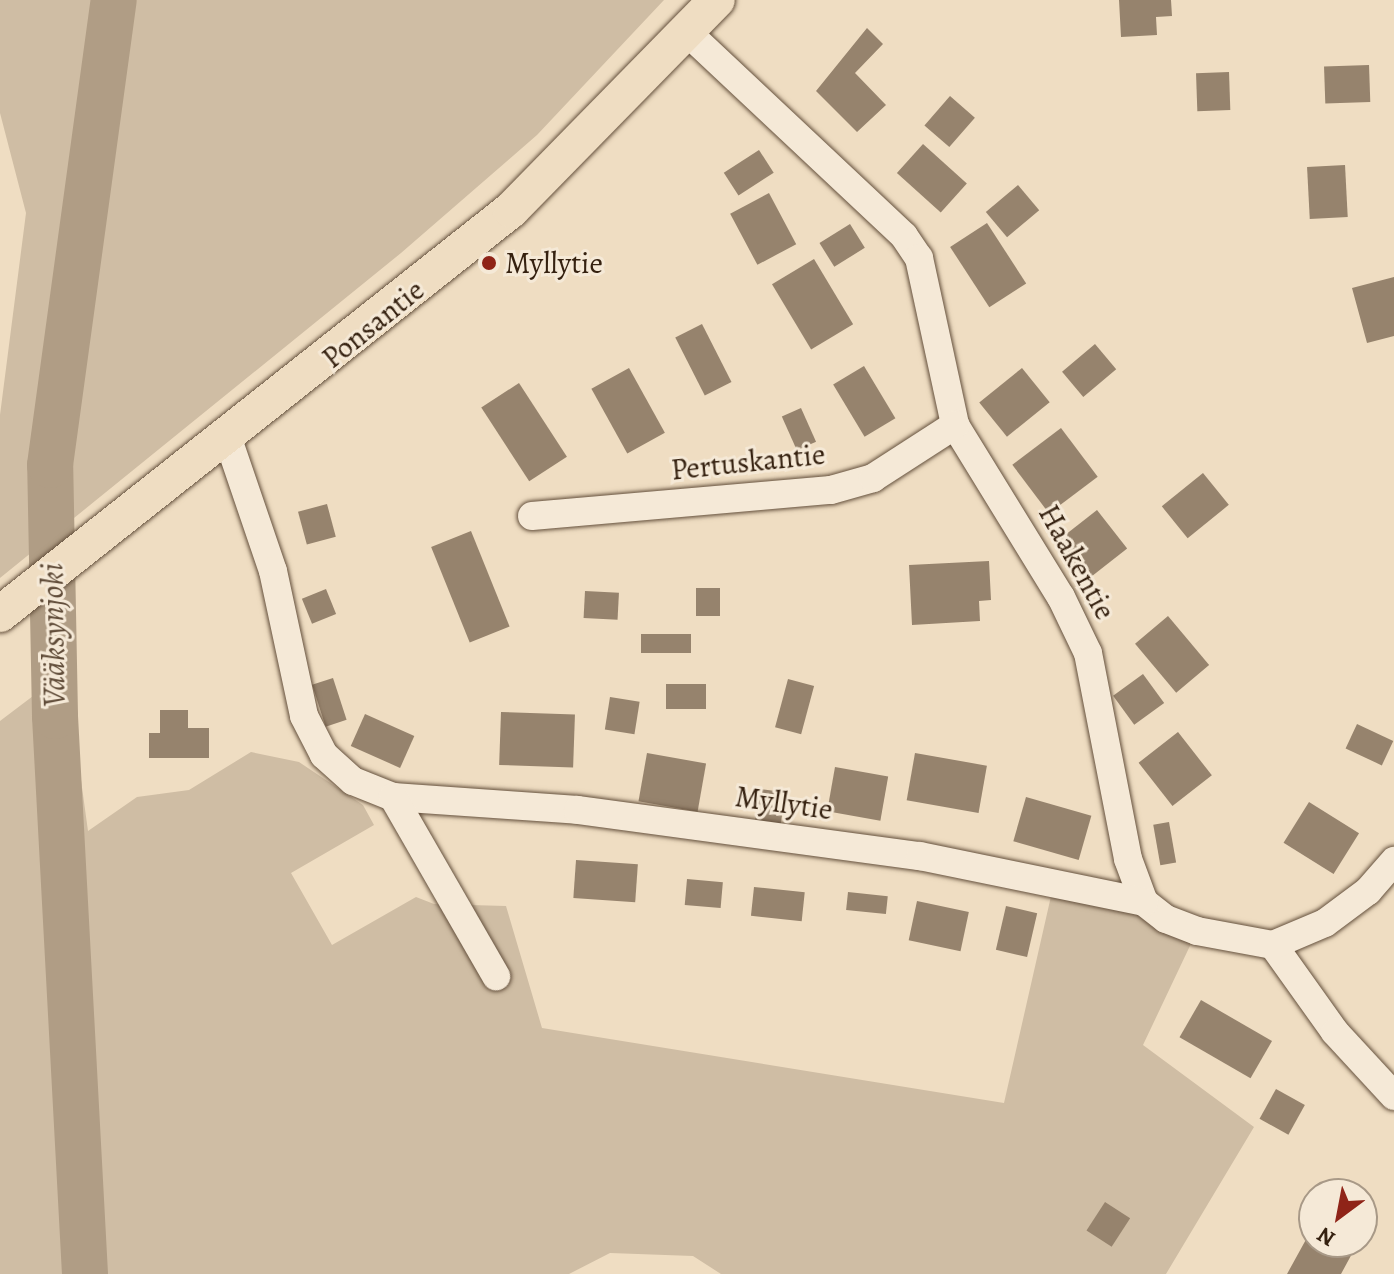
<!DOCTYPE html>
<html>
<head>
<meta charset="utf-8">
<style>
  body { margin:0 }
  #map { position:relative; width:1394px; height:1274px; overflow:hidden; background:#efddc2; font-family:Alegreya,serif }
  div>[style] { position:absolute }
  .green>* { inset:0; background:#cfbda4 }
  .river>* { height:46px; margin:-23px; padding:0 23px; transform-origin:23px; border-radius:23px; background:#b09d85 }
  .building>* { inset:0; background:#96836d; transform-origin:0 0 }
  .roads { filter:drop-shadow(0 0 2px #64503c) drop-shadow(0 0 2px #64503c) }
  .minor>* { height:28px; margin:-14px; padding:0 14px; transform-origin:14px; border-radius:14px; background:#f5e9d7 }
  .major>* { height:36px; margin:-18px; padding:0 18px; transform-origin:18px; border-radius:18px; background:#efddc2 }
  .dots>* { width:22px; height:22px; translate:-50% -50%; box-sizing:border-box; border:4px solid #f5e9d7; border-radius:50% }
  span { translate:-50% -50%; white-space:nowrap; text-align:center; line-height:1.15; -webkit-text-stroke:6px #f5e9d7; paint-order:stroke }
  .poi-label { font-size:30px; color:#352110 }
  .left { translate:0 -50%; text-align:left }
  .street-label { font-size:30px; color:#352110 }
  .water-label { font-size:32px; color:#604c39; font-style:italic }
  .north { position:absolute; left:1298px; top:1178px; width:80px; height:80px; box-sizing:border-box; background:#f5e9d7; border:2px solid #a89987; border-radius:50%; rotate:212deg; font-size:22px; font-weight:700; line-height:32px; text-align:center; color:#352110 }
  .north::after { content:''; display:block; margin:auto; width:28px; height:36px; background:#8f2418; clip-path:polygon(50% 0,100% 100%,50% 72%,0 100%) }
</style>
</head>
<body>
<div id="map">
  <div class="green">
    <div style="clip-path:polygon(0 0,664px 0,537px 135px,401px 253px,0 578px,0 415px,26px 213px,0 113px)"></div>
    <div style="clip-path:polygon(66px 671px,88px 831px,137px 797px,189px 790px,251px 752px,299px 762px,363px 805px,374px 825px,291px 873px,332px 945px,416px 897px,434px 904px,506px 906px,542px 1028px,1004px 1103px,1054px 883px,1197px 931px,1143px 1045px,1254px 1127px,1166px 1274px,721px 1274px,693px 1256px,610px 1253px,569px 1274px,0 1274px,0 721px)"></div>
  </div>
  <div class="river">
    <div style="left:85px;top:1274px;width:559px;rotate:-93.08deg"></div>
    <div style="left:55px;top:716px;width:251px;rotate:-91.1deg"></div>
    <div style="left:50px;top:465px;width:469px;rotate:-82.2deg"></div>
  </div>
  <div class="building">
    <div style="clip-path:polygon(1119px 0,1171px 0,1172px 16px,1156px 17px,1157px 35px,1121px 37px)"></div>
    <div style="clip-path:polygon(867px 28px,883px 44px,855px 73px,886px 105px,857px 132px,816px 91px)"></div>
    <div style="left:1369px;top:65px;width:37px;height:45px;rotate:88deg"></div>
    <div style="left:1229px;top:72px;width:38px;height:33px;rotate:88deg"></div>
    <div style="left:950px;top:96px;width:33px;height:39px;rotate:41deg"></div>
    <div style="left:923px;top:144px;width:59px;height:39px;rotate:42deg"></div>
    <div style="left:759px;top:150px;width:27px;height:42px;rotate:57deg"></div>
    <div style="left:1345px;top:165px;width:52px;height:38px;rotate:87deg"></div>
    <div style="left:1018px;top:185px;width:33px;height:42px;rotate:50deg"></div>
    <div style="left:769px;top:193px;width:58px;height:44px;rotate:62deg"></div>
    <div style="left:987px;top:223px;width:72px;height:44px;rotate:57deg"></div>
    <div style="left:850px;top:224px;width:28px;height:36px;rotate:58deg"></div>
    <div style="left:814px;top:259px;width:76px;height:49px;rotate:59deg"></div>
    <div style="clip-path:polygon(1394px 277px,1394px 336px,1367px 343px,1352px 288px)"></div>
    <div style="left:702px;top:324px;width:65px;height:30px;rotate:63deg"></div>
    <div style="left:1095px;top:344px;width:33px;height:43px;rotate:50deg"></div>
    <div style="left:864px;top:366px;width:61px;height:36px;rotate:59deg"></div>
    <div style="left:629px;top:368px;width:74px;height:43px;rotate:61deg"></div>
    <div style="left:1022px;top:368px;width:44px;height:55px;rotate:51deg"></div>
    <div style="left:519px;top:383px;width:88px;height:45px;rotate:57deg"></div>
    <div style="left:801px;top:408px;width:37px;height:21px;rotate:66deg"></div>
    <div style="left:1061px;top:428px;width:61px;height:61px;rotate:53deg"></div>
    <div style="left:1203px;top:473px;width:41px;height:53px;rotate:51deg"></div>
    <div style="left:327px;top:504px;width:34px;height:30px;rotate:75deg"></div>
    <div style="left:1097px;top:510px;width:49px;height:51px;rotate:52deg"></div>
    <div style="left:471px;top:531px;width:103px;height:43px;rotate:68deg"></div>
    <div style="clip-path:polygon(989px 561px,991px 600px,979px 601px,980px 621px,912px 625px,909px 565px)"></div>
    <div style="left:696px;top:588px;width:24px;height:28px"></div>
    <div style="left:326px;top:589px;width:27px;height:26px;rotate:68deg"></div>
    <div style="left:585px;top:591px;width:34px;height:27px;rotate:3deg"></div>
    <div style="left:1168px;top:616px;width:64px;height:43px;rotate:50deg"></div>
    <div style="left:691px;top:634px;width:19px;height:50px;rotate:90deg"></div>
    <div style="left:1143px;top:674px;width:36px;height:37px;rotate:54deg"></div>
    <div style="left:333px;top:678px;width:44px;height:22px;rotate:72deg"></div>
    <div style="left:788px;top:679px;width:27px;height:50px;rotate:15deg"></div>
    <div style="left:666px;top:684px;width:40px;height:25px"></div>
    <div style="left:610px;top:697px;width:30px;height:33px;rotate:9deg"></div>
    <div style="clip-path:polygon(160px 710px,188px 710px,188px 728px,209px 728px,209px 758px,149px 758px,149px 733px,160px 733px)"></div>
    <div style="left:501px;top:712px;width:74px;height:53px;rotate:2deg"></div>
    <div style="left:365px;top:714px;width:54px;height:35px;rotate:24deg"></div>
    <div style="left:1357px;top:724px;width:40px;height:27px;rotate:25deg"></div>
    <div style="left:1178px;top:732px;width:55px;height:50px;rotate:52deg"></div>
    <div style="left:647px;top:753px;width:60px;height:49px;rotate:10deg"></div>
    <div style="left:915px;top:753px;width:73px;height:48px;rotate:10deg"></div>
    <div style="left:835px;top:767px;width:54px;height:45px;rotate:10deg"></div>
    <div style="left:759px;top:789px;width:26px;height:37px;rotate:7deg"></div>
    <div style="left:1026px;top:797px;width:68px;height:46px;rotate:16deg"></div>
    <div style="left:1309px;top:802px;width:59px;height:48px;rotate:32deg"></div>
    <div style="left:1169px;top:822px;width:41px;height:16px;rotate:80deg"></div>
    <div style="left:576px;top:860px;width:62px;height:38px;rotate:4deg"></div>
    <div style="left:687px;top:879px;width:36px;height:26px;rotate:5deg"></div>
    <div style="left:754px;top:887px;width:51px;height:29px;rotate:6deg"></div>
    <div style="left:848px;top:892px;width:40px;height:18px;rotate:6deg"></div>
    <div style="left:917px;top:901px;width:53px;height:40px;rotate:12deg"></div>
    <div style="left:1006px;top:906px;width:32px;height:45px;rotate:13deg"></div>
    <div style="left:1201px;top:1000px;width:82px;height:43px;rotate:30deg"></div>
    <div style="left:1276px;top:1089px;width:33px;height:34px;rotate:29deg"></div>
    <div style="left:1105px;top:1202px;width:30px;height:34px;rotate:33deg"></div>
    <div style="clip-path:polygon(1314px 1225px,1314px 1242px,1340px 1242px,1354px 1250px,1341px 1274px,1287px 1274px)"></div>
  </div>
  <div class="roads">
    <div class="minor">
      <div style="left:688px;top:33px;width:296px;rotate:43.2deg"></div>
      <div style="left:904px;top:236px;width:27px;rotate:56deg"></div>
      <div style="left:919px;top:258px;width:171px;rotate:77.8deg"></div>
      <div style="left:955px;top:425px;width:202px;rotate:58.4deg"></div>
      <div style="left:1061px;top:597px;width:62px;rotate:64.3deg"></div>
      <div style="left:1088px;top:653px;width:210px;rotate:79deg"></div>
      <div style="left:1128px;top:859px;width:46px;rotate:69.6deg"></div>
      <div style="left:1144px;top:902px;width:28px;rotate:38deg"></div>
      <div style="left:1166px;top:919px;width:33px;rotate:21deg"></div>
      <div style="left:1197px;top:931px;width:77px;rotate:10.4deg"></div>
      <div style="left:1273px;top:945px;width:107px;rotate:54.5deg"></div>
      <div style="left:1335px;top:1032px;width:87px;rotate:47.3deg"></div>
      <div style="left:228px;top:439px;width:139px;rotate:71.2deg"></div>
      <div style="left:273px;top:571px;width:148px;rotate:77.9deg"></div>
      <div style="left:304px;top:716px;width:44px;rotate:62.9deg"></div>
      <div style="left:324px;top:755px;width:39px;rotate:42deg"></div>
      <div style="left:353px;top:781px;width:43px;rotate:21.8deg"></div>
      <div style="left:393px;top:797px;width:185px;rotate:4deg"></div>
      <div style="left:578px;top:810px;width:345px;rotate:7.7deg"></div>
      <div style="left:920px;top:856px;width:229px;rotate:11.6deg"></div>
      <div style="left:532px;top:516px;width:300px;rotate:-5deg"></div>
      <div style="left:831px;top:490px;width:44px;rotate:-15.9deg"></div>
      <div style="left:873px;top:478px;width:98px;rotate:-32.9deg"></div>
      <div style="left:393px;top:797px;width:207px;rotate:60.1deg"></div>
      <div style="left:1273px;top:945px;width:56px;rotate:-22.9deg"></div>
      <div style="left:1325px;top:923px;width:54px;rotate:-36.7deg"></div>
      <div style="left:1368px;top:891px;width:40px;rotate:-49deg"></div>
    </div>
    <div class="major">
      <div style="left:0;top:614px;width:651px;rotate:-38.33deg"></div>
      <div style="left:511px;top:210px;width:294px;rotate:-45.6deg"></div>
    </div>
  </div>
  <div class="dots">
    <div style="left:489px;top:263px;background:#8f2418"></div>
  </div>
  <div class="poi-label">
    <span class="left" style="left:505px;top:263px">Myllytie</span>
  </div>
  <div class="street-label">
    <span style="left:373px;top:324px;rotate:-39deg">Ponsantie</span>
    <span style="left:748px;top:462px;rotate:-6deg">Pertuskantie</span>
    <span style="left:1077px;top:562px;rotate:61deg">Haakentie</span>
    <span style="left:784px;top:803px;rotate:8deg">Myllytie</span>
  </div>
  <div class="water-label">
    <span style="left:53px;top:635px;rotate:-91deg">Vääksynjoki</span>
  </div>
  <div class="north">N</div>
</div>
</body>
</html>
